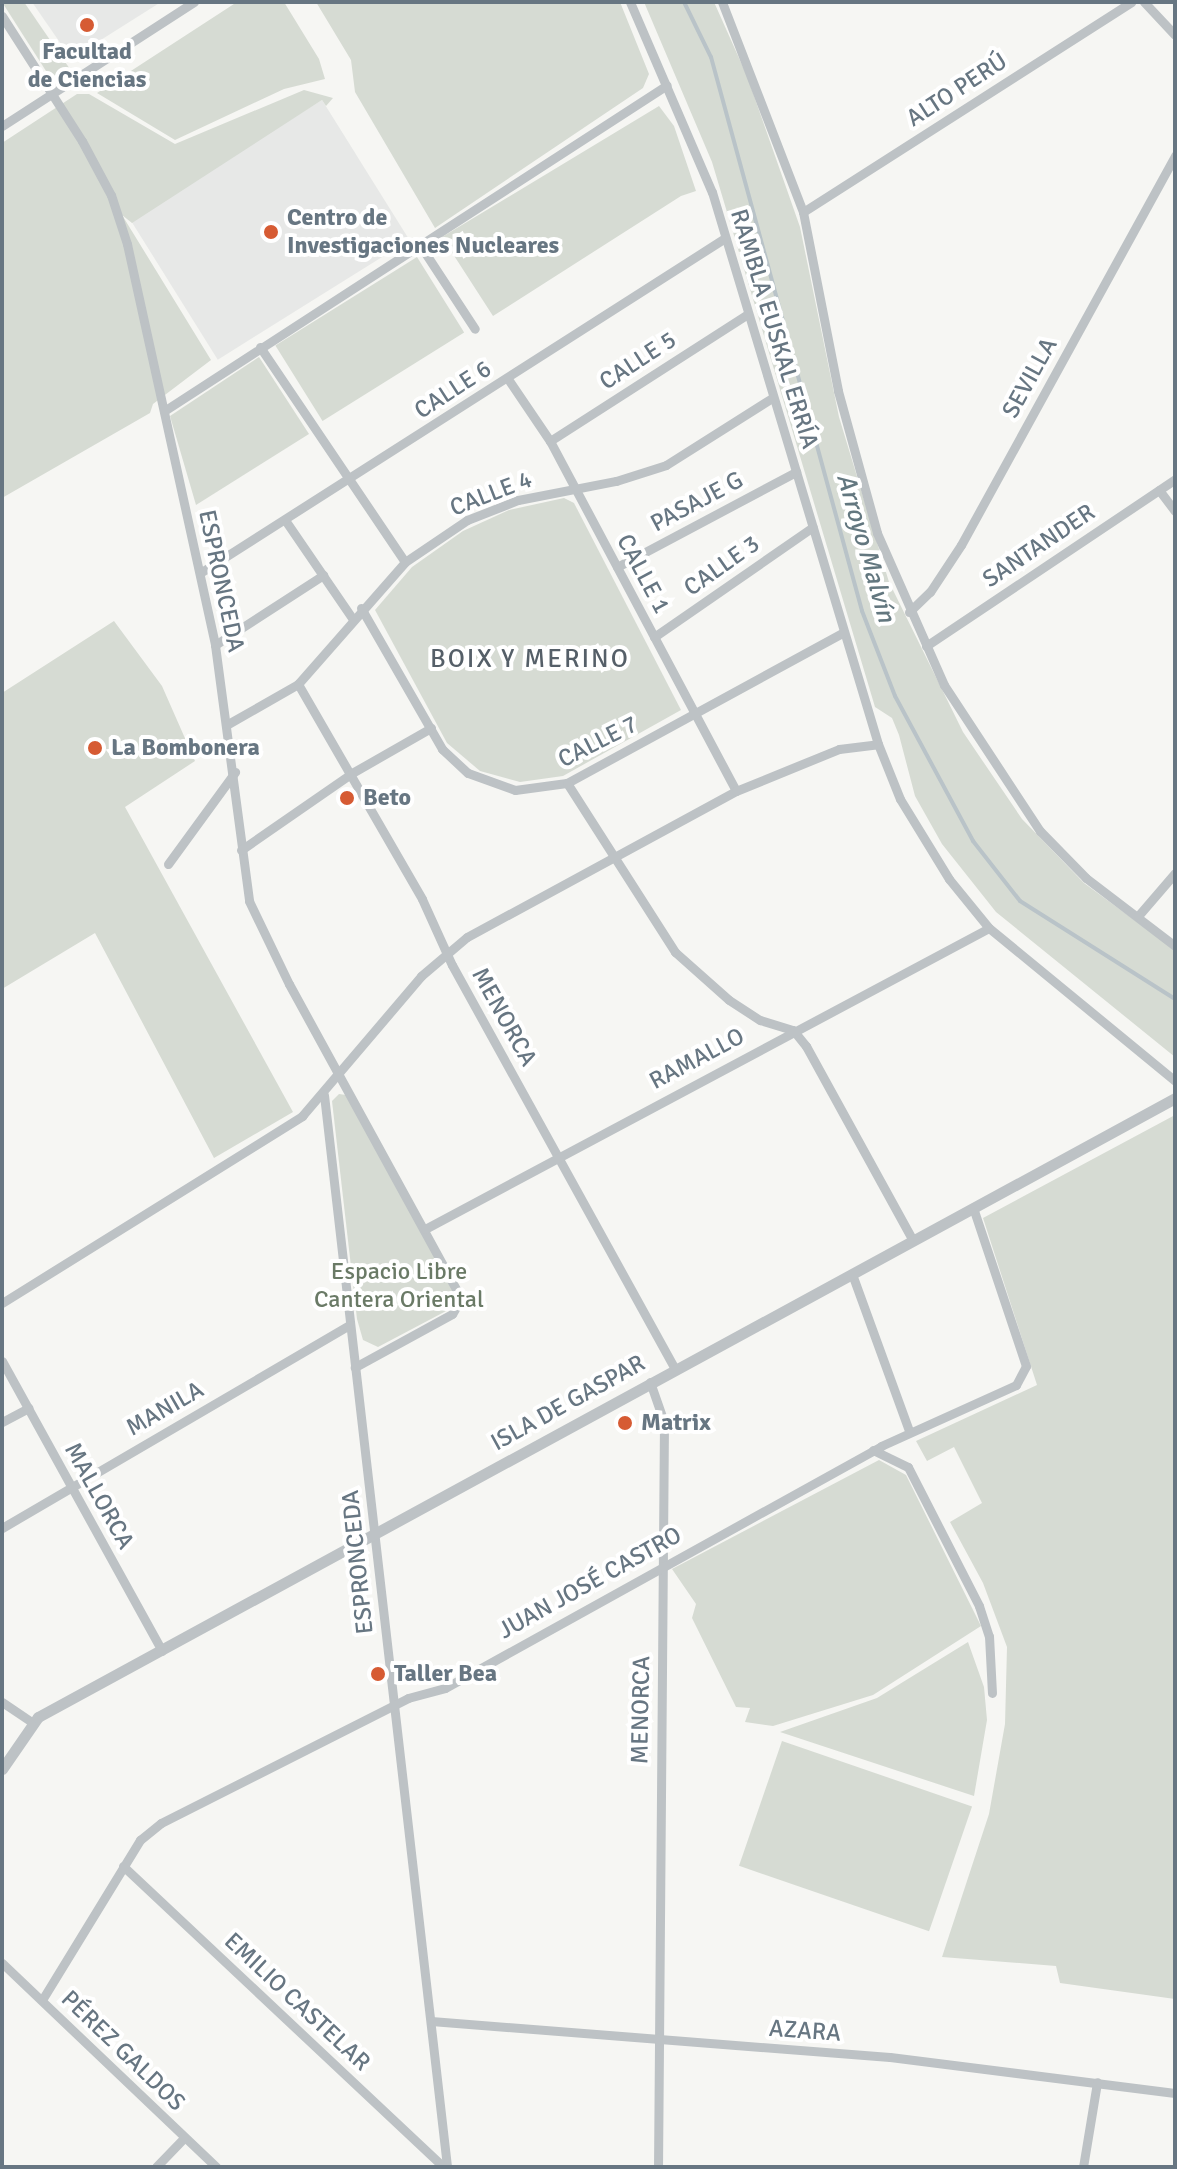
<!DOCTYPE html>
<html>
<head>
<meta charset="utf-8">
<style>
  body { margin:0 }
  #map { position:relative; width:1177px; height:2169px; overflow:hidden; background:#f6f6f3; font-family:Signika,sans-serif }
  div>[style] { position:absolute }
  .built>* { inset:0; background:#e7e8e7; transform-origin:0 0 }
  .green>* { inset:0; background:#d6dbd3; transform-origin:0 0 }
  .stream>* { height:4px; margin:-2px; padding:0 2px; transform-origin:2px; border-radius:2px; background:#b9c3c8 }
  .minor>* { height:9px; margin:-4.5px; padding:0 4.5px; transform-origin:4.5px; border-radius:4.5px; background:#bdc2c5 }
  .tertiary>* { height:11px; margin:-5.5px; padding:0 5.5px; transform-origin:5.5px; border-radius:5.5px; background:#bdc2c5 }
  .dots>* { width:22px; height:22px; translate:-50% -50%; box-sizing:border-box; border:4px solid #fff; border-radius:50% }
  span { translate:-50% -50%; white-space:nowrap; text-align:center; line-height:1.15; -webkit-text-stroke:8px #fff; paint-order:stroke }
  .poi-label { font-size:24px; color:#677682; font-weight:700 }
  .left { translate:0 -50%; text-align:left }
  .street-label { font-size:24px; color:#677682 }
  .park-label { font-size:24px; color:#6a7a66 }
  .water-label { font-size:26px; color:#63777f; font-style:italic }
  .neighbourhood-label { font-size:26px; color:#555f68; letter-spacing:2px }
  .frame { position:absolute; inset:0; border:4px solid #677682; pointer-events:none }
</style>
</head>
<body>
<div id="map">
  <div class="built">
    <div style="clip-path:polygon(32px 2px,161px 2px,77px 55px,63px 47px)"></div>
    <div style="left:322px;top:100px;width:165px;height:226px;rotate:58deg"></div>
  </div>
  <div class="green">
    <div style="clip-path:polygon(2px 2px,24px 2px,72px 72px,59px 78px,46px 71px)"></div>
    <div style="clip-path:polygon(237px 2px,284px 2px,319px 59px,325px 79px,284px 89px,175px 140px,97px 93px)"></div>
    <div style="clip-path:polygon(316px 2px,620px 2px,649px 74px,643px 88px,435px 228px,355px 92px,351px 60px)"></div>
    <div style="clip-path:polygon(644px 2px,714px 2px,747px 76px,800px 227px,839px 417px,889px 582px,963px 732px,1022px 819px,1084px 883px,1175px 950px,1175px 1057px,996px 912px,942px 844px,915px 796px,899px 735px,892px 718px,875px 707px,712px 162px)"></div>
    <div style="clip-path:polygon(304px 90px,333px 98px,326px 106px,322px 100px,132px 223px,122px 215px,211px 360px,153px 404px,150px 413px,2px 498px,2px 143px,77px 94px,89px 94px,175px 144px)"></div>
    <div style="clip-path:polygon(659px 106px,674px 126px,696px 191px,681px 196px,493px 316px,442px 237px)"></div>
    <div style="left:417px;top:257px;width:89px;height:167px;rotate:58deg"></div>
    <div style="clip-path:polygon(259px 357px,309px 434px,196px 505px,170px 416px)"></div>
    <div style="clip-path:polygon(564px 498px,574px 503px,681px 710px,563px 776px,520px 782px,480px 771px,447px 743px,375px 610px,412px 567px,463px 531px,509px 510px)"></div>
    <div style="clip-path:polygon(114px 621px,162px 686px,195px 761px,125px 807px,293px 1112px,214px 1158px,95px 933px,2px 989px,2px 693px)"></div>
    <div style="clip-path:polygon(339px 1094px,346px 1095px,453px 1291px,448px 1310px,378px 1347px,363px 1340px,357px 1319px,332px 1101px)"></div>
    <div style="clip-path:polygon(1175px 1115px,1175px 1999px,1060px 1983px,1056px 1966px,942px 1957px,989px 1814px,1005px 1724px,1007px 1647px,983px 1583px,950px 1522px,982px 1503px,954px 1447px,927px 1461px,916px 1441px,1037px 1385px,983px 1218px)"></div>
    <div style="clip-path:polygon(879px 1460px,906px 1475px,981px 1626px,873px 1695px,773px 1726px,745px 1722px,750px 1708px,736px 1707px,692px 1618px,696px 1604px,672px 1569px)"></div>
    <div style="clip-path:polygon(968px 1642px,984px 1687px,987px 1720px,974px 1796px,780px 1732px,877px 1698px)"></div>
    <div style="left:782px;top:1741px;width:201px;height:132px;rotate:19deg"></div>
  </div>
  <div class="stream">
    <div style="left:684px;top:2px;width:61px;rotate:63.9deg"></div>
    <div style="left:711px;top:57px;width:574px;rotate:74.75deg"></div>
    <div style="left:862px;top:611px;width:91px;rotate:68.8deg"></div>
    <div style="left:895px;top:696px;width:165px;rotate:61.7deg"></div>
    <div style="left:973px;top:841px;width:76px;rotate:51.9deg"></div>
    <div style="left:1020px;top:901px;width:183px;rotate:32.3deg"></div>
  </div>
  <div class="minor">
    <div style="left:630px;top:2px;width:207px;rotate:66.7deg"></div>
    <div style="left:712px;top:192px;width:576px;rotate:73.26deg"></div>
    <div style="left:878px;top:744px;width:59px;rotate:68.2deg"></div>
    <div style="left:900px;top:799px;width:94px;rotate:58.5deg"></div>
    <div style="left:949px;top:879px;width:63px;rotate:50.8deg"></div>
    <div style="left:989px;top:928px;width:241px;rotate:39.4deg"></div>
    <div style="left:722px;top:2px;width:225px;rotate:68.9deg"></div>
    <div style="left:803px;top:212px;width:182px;rotate:78.9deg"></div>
    <div style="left:838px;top:391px;width:147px;rotate:74.6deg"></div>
    <div style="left:877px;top:533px;width:166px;rotate:66.2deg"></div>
    <div style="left:944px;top:685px;width:175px;rotate:56.7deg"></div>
    <div style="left:1040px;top:831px;width:66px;rotate:45.6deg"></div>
    <div style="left:1086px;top:878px;width:112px;rotate:37.4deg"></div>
    <div style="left:1144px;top:2px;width:45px;rotate:46.8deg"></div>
    <div style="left:2px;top:16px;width:148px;rotate:57.4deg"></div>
    <div style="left:82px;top:141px;width:61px;rotate:61.8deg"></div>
    <div style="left:111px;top:195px;width:52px;rotate:71.9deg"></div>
    <div style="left:127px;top:244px;width:411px;rotate:77.6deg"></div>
    <div style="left:215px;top:645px;width:258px;rotate:82.4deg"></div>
    <div style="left:249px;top:901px;width:92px;rotate:64.3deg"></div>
    <div style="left:289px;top:984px;width:358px;rotate:61.3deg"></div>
    <div style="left:461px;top:1298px;width:18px;rotate:119deg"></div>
    <div style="left:452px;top:1314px;width:111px;rotate:151.3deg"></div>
    <div style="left:2px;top:126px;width:229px;rotate:-32.9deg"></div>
    <div style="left:803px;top:212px;width:390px;rotate:-32.6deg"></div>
    <div style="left:420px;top:245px;width:100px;rotate:56.8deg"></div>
    <div style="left:260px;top:347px;width:259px;rotate:56deg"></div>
    <div style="left:508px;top:379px;width:75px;rotate:55.9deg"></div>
    <div style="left:550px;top:441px;width:396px;rotate:62deg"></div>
    <div style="left:164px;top:411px;width:599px;rotate:-32.95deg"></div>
    <div style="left:550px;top:441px;width:235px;rotate:-32.7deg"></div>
    <div style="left:1159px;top:490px;width:26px;rotate:53deg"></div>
    <div style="left:285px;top:520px;width:119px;rotate:55.6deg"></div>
    <div style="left:617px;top:567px;width:203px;rotate:-28deg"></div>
    <div style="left:200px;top:573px;width:623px;rotate:-32.54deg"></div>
    <div style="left:361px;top:608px;width:163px;rotate:60.1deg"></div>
    <div style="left:442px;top:749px;width:35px;rotate:43deg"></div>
    <div style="left:468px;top:773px;width:50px;rotate:19.9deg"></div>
    <div style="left:515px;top:790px;width:52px;rotate:-7.7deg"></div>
    <div style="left:567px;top:783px;width:315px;rotate:-28.6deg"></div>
    <div style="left:909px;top:612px;width:29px;rotate:-44deg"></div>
    <div style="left:930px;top:592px;width:56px;rotate:-56.6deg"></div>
    <div style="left:961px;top:545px;width:445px;rotate:-61.2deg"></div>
    <div style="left:654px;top:637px;width:193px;rotate:-34.7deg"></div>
    <div style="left:215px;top:645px;width:129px;rotate:-32.9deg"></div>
    <div style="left:926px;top:646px;width:300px;rotate:-33.8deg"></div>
    <div style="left:298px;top:684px;width:248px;rotate:60deg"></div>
    <div style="left:422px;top:899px;width:72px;rotate:65.6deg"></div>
    <div style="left:452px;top:965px;width:461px;rotate:61.1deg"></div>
    <div style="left:228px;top:724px;width:81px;rotate:-29.7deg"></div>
    <div style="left:298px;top:684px;width:162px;rotate:-48.7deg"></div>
    <div style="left:405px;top:562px;width:75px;rotate:-34.1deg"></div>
    <div style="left:467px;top:520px;width:55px;rotate:-21.4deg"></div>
    <div style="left:518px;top:500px;width:100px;rotate:-11deg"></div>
    <div style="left:616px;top:481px;width:52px;rotate:-17.7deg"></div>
    <div style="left:666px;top:465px;width:125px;rotate:-32.3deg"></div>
    <div style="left:567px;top:783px;width:201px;rotate:57.4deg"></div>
    <div style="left:675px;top:952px;width:72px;rotate:41.6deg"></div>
    <div style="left:729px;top:1000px;width:37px;rotate:33deg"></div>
    <div style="left:760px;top:1020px;width:34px;rotate:17deg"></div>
    <div style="left:793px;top:1030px;width:21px;rotate:51deg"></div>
    <div style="left:806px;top:1046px;width:222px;rotate:61.2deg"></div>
    <div style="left:241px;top:850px;width:135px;rotate:-34.7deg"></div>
    <div style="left:352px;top:773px;width:91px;rotate:-29.7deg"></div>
    <div style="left:168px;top:864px;width:114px;rotate:-53.9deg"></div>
    <div style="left:1138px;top:916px;width:57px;rotate:-49.3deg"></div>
    <div style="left:324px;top:1095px;width:1079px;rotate:83.45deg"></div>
    <div style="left:425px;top:1229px;width:639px;rotate:-28.09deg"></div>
    <div style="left:852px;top:1274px;width:167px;rotate:70deg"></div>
    <div style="left:2px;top:1303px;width:354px;rotate:-31.9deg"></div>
    <div style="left:302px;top:1116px;width:184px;rotate:-49.6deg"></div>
    <div style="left:421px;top:976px;width:60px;rotate:-40.3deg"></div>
    <div style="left:467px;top:937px;width:306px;rotate:-28.5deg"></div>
    <div style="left:736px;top:791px;width:111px;rotate:-22.2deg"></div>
    <div style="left:839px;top:749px;width:39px;rotate:-7deg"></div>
    <div style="left:2px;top:1361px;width:331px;rotate:61.1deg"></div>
    <div style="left:650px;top:1382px;width:42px;rotate:70.7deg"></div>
    <div style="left:664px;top:1422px;width:745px;rotate:90.46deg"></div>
    <div style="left:2px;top:1422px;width:30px;rotate:-28deg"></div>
    <div style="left:873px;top:1450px;width:39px;rotate:26deg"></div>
    <div style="left:908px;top:1467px;width:156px;rotate:62.9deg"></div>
    <div style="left:979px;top:1606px;width:32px;rotate:72deg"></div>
    <div style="left:989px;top:1636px;width:57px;rotate:87deg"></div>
    <div style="left:2px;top:1528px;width:402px;rotate:-30.3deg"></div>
    <div style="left:2px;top:1702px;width:36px;rotate:34deg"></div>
    <div style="left:123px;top:1866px;width:439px;rotate:43.2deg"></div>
    <div style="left:2px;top:1963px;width:296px;rotate:43.6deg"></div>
    <div style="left:42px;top:2000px;width:188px;rotate:-58.5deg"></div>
    <div style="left:140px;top:1840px;width:27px;rotate:-39deg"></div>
    <div style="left:161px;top:1823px;width:277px;rotate:-26.8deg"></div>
    <div style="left:408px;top:1698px;width:38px;rotate:-15deg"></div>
    <div style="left:445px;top:1688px;width:499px;rotate:-29deg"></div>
    <div style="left:881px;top:1446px;width:148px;rotate:-24.3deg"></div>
    <div style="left:1016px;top:1385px;width:21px;rotate:-62deg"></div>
    <div style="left:1026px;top:1366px;width:167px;rotate:-108.5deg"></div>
    <div style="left:431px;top:2021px;width:460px;rotate:4.5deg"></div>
    <div style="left:890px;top:2057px;width:287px;rotate:7.2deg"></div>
    <div style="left:156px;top:2167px;width:40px;rotate:-46deg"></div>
    <div style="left:1083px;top:2167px;width:86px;rotate:-80.6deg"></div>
  </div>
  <div class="tertiary">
    <div style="left:2px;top:1769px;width:63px;rotate:-55.3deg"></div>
    <div style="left:38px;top:1717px;width:1295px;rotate:-28.56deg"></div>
  </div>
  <div class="dots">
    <div style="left:87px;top:25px;background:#d65b33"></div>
    <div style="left:271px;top:232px;background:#d65b33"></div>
    <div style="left:95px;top:748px;background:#d65b33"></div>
    <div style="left:347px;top:798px;background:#d65b33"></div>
    <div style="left:625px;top:1423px;background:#d65b33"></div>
    <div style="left:378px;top:1674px;background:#d65b33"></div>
  </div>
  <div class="poi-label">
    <span style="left:87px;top:66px">Facultad<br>de Ciencias</span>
    <span class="left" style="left:287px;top:232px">Centro de<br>Investigaciones Nucleares</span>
    <span class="left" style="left:111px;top:748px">La Bombonera</span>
    <span class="left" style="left:363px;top:798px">Beto</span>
    <span class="left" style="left:641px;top:1423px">Matrix</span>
    <span class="left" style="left:394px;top:1674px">Taller Bea</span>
  </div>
  <div class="street-label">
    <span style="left:957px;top:90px;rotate:-33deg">ALTO PERÚ</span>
    <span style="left:774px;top:329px;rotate:73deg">RAMBLA EUSKAL ERRÍA</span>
    <span style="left:638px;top:361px;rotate:-33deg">CALLE 5</span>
    <span style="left:1030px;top:378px;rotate:-61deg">SEVILLA</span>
    <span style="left:453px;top:390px;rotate:-33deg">CALLE 6</span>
    <span style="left:491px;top:494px;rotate:-21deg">CALLE 4</span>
    <span style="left:697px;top:502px;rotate:-28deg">PASAJE G</span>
    <span style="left:1039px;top:546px;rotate:-34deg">SANTANDER</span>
    <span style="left:722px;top:566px;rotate:-35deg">CALLE 3</span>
    <span style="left:643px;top:574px;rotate:62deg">CALLE 1</span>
    <span style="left:221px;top:581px;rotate:78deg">ESPRONCEDA</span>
    <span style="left:598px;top:742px;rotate:-27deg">CALLE 7</span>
    <span style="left:504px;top:1017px;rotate:61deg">MENORCA</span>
    <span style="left:697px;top:1059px;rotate:-28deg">RAMALLO</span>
    <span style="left:568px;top:1403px;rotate:-29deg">ISLA DE GASPAR</span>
    <span style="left:165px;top:1409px;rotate:-30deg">MANILA</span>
    <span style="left:99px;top:1496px;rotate:61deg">MALLORCA</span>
    <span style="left:358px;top:1562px;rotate:-96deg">ESPRONCEDA</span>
    <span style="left:590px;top:1583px;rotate:-29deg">JUAN JOSÉ CASTRO</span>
    <span style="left:641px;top:1710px;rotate:-89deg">MENORCA</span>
    <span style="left:297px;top:2002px;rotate:43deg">EMILIO CASTELAR</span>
    <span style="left:805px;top:2031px;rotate:4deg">AZARA</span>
    <span style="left:123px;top:2051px;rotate:44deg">PÉREZ GALDOS</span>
  </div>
  <div class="park-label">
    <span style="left:399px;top:1286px">Espacio Libre<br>Cantera Oriental</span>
  </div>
  <div class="water-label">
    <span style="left:865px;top:548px;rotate:74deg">Arroyo Malvín</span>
  </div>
  <div class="neighbourhood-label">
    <span style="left:530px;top:660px">BOIX Y MERINO</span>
  </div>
  <div class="frame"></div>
</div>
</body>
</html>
